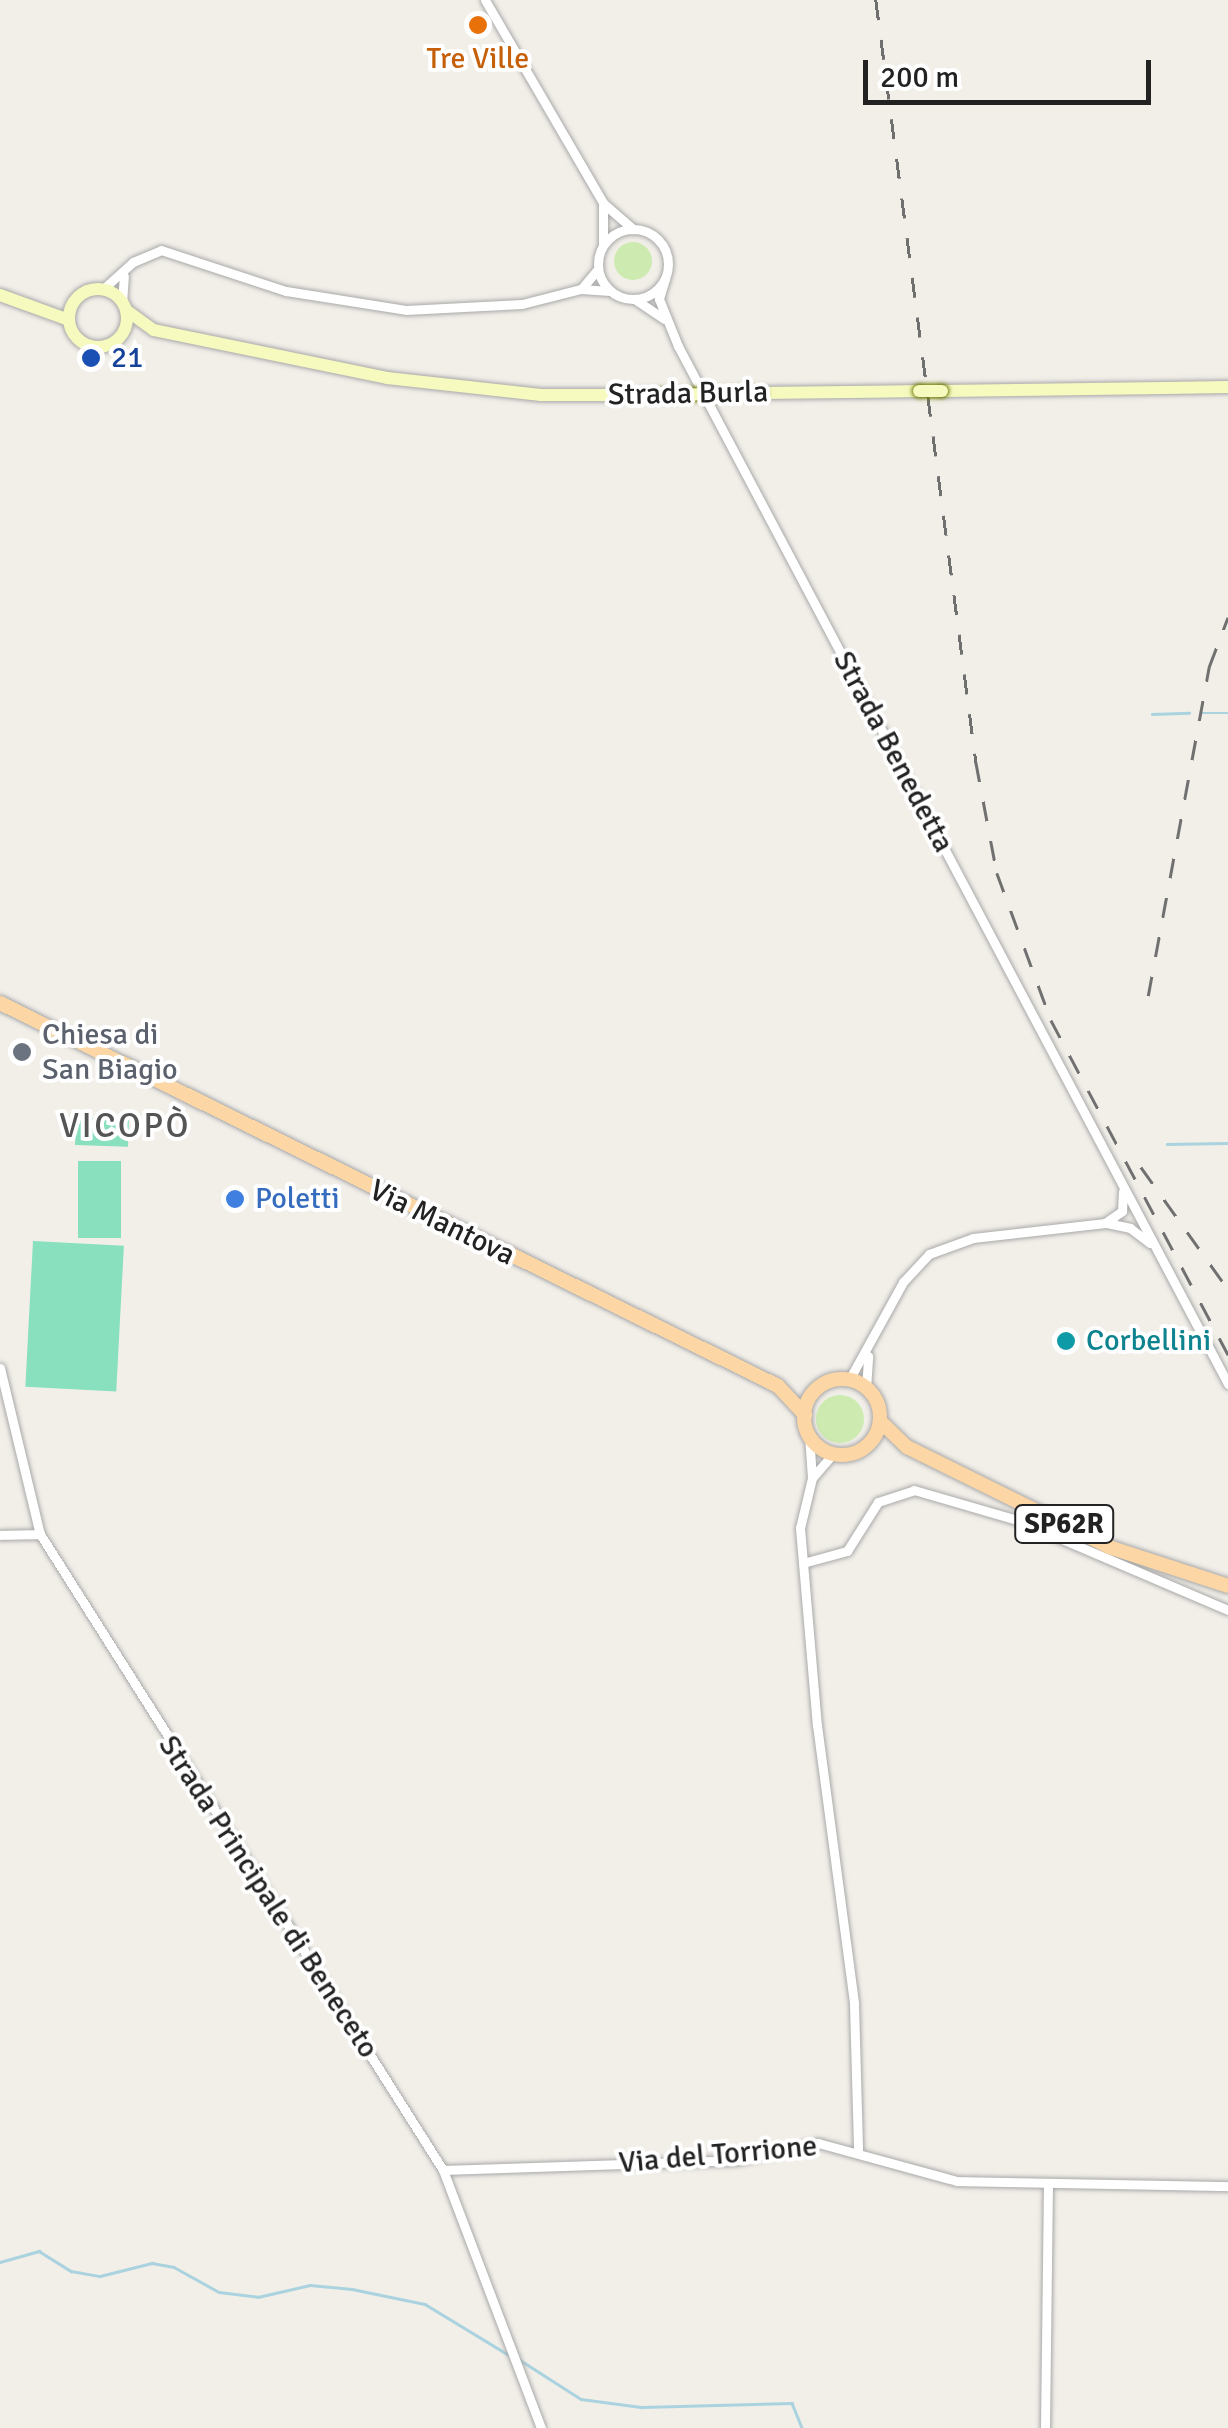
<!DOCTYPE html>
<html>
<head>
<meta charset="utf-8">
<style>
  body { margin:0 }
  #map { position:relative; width:1228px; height:2428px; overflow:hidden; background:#f2efe9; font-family:Signika,sans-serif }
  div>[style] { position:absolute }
  .grass>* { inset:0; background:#cdebb0 }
  .round { border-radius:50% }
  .pitch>* { inset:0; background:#88e0be; transform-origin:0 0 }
  .stream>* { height:2.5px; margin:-1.25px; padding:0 1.25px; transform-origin:1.25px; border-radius:1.25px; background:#aad3df }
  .roads { filter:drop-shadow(0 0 2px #a9a9a9) drop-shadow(0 0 2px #a9a9a9) }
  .minor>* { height:9px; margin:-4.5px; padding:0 4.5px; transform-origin:4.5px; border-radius:4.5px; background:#fff }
  .minor>.ring { margin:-4.5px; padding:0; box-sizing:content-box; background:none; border:9px solid #fff; border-radius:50% }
  .secondary>* { height:12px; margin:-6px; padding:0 6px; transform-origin:6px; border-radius:6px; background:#f7fabf }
  .secondary>.ring { margin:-6px; padding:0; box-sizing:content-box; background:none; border:12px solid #f7fabf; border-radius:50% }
  .primary>* { height:14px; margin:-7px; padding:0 7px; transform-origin:7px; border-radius:7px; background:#fcd6a4 }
  .primary>.ring { margin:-7px; padding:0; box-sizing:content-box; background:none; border:14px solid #fcd6a4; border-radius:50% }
  .rail>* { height:2.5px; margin-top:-1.25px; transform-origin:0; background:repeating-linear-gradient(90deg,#707070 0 20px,transparent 0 40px) }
  .bridges { filter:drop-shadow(0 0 2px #707d05) drop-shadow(0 0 2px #707d05) }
  .secondary-bridge>* { height:12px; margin:-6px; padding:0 6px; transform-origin:6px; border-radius:6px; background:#f7fabf }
  .dots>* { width:28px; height:28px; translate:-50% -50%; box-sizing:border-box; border:5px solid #fff; border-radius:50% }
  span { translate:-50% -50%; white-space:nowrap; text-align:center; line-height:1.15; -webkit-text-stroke:8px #fff; paint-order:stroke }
  .shield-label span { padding:2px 8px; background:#fff; border:2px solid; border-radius:8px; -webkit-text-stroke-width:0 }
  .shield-label { font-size:28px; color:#222; font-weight:700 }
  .food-label { font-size:30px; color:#c56008 }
  .transit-label { font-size:30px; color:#164399 }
  .left { translate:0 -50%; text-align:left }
  .street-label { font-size:30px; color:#222 }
  .worship-label { font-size:30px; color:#5b616d }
  .shop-label { font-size:30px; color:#366cbe }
  .culture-label { font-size:30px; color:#0d838f }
  .quarter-label { font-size:35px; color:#555; letter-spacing:2.5px }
  .scale { position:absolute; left:863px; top:60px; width:288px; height:45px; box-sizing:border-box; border:5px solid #222; border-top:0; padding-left:12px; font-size:30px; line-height:35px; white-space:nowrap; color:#222; -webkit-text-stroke:8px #fff; paint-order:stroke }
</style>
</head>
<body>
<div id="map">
  <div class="grass">
    <div class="round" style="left:614px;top:242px;width:38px;height:38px"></div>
    <div class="round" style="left:816px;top:1395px;width:48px;height:48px"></div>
  </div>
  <div class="pitch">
    <div style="left:76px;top:1117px;width:53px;height:28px;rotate:2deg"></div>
    <div style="left:78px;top:1161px;width:43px;height:77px"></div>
    <div style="left:33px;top:1241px;width:91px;height:146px;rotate:3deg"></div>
  </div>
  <div class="stream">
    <div style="left:1202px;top:713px;width:26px"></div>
    <div style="left:1152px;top:714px;width:37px;rotate:-2deg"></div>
    <div style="left:1167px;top:1144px;width:61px;rotate:-0.9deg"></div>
    <div style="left:0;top:2262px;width:41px;rotate:-15.8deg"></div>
    <div style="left:39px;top:2251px;width:38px;rotate:32deg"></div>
    <div style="left:71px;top:2271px;width:29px;rotate:10deg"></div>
    <div style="left:100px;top:2276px;width:54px;rotate:-14deg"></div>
    <div style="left:152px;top:2263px;width:22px;rotate:10deg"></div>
    <div style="left:174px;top:2267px;width:51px;rotate:29.1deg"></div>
    <div style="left:219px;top:2292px;width:39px;rotate:7deg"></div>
    <div style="left:258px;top:2297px;width:53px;rotate:-13deg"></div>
    <div style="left:310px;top:2285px;width:42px;rotate:5.4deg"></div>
    <div style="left:352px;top:2289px;width:75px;rotate:11.6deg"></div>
    <div style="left:425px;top:2304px;width:98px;rotate:31.3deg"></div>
    <div style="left:517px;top:2358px;width:76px;rotate:32.6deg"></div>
    <div style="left:581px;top:2399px;width:62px;rotate:7.5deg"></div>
    <div style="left:642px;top:2407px;width:150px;rotate:-1.5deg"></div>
    <div style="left:792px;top:2403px;width:27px;rotate:68deg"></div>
  </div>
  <div class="roads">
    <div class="minor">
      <div style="left:485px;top:0;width:235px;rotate:59.8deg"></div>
      <div style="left:603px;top:203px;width:40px;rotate:41deg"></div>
      <div style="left:603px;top:206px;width:38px;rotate:90deg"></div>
      <div class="ring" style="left:598px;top:229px;width:61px;height:61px"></div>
      <div style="left:598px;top:269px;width:26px;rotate:130deg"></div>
      <div style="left:581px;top:289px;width:29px;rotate:4deg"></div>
      <div style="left:665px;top:279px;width:21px;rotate:107deg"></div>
      <div style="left:659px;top:299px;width:51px;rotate:68deg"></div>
      <div style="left:678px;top:346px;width:1175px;rotate:62.08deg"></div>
      <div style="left:103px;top:289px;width:40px;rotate:-42deg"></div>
      <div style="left:133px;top:262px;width:30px;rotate:-23deg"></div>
      <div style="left:161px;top:250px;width:132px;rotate:18.2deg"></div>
      <div style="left:286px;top:291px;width:121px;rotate:9deg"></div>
      <div style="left:406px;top:310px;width:116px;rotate:-3deg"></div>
      <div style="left:522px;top:304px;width:61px;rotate:-14.3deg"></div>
      <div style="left:636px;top:300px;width:34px;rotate:34deg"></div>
      <div style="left:122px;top:303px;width:27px;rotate:-86deg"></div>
      <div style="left:1107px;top:1223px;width:24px;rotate:12deg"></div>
      <div style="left:1130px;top:1228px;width:25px;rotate:37deg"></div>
      <div style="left:0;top:1368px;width:171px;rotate:76.5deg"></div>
      <div style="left:40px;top:1534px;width:753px;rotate:57.64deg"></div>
      <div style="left:443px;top:2170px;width:276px;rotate:69.2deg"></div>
      <div style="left:849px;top:1380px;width:112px;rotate:-61.1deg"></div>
      <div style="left:903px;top:1282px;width:38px;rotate:-47deg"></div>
      <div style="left:929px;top:1254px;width:47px;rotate:-20deg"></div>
      <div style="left:973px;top:1238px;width:133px;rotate:-6.5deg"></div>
      <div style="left:1105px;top:1223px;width:21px;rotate:-35deg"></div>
      <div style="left:1122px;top:1211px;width:20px;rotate:-87deg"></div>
      <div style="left:866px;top:1388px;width:32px;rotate:-86deg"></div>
      <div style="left:809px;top:1435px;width:43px;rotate:86deg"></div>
      <div style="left:812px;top:1478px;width:51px;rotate:103.5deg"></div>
      <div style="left:800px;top:1528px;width:198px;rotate:85.1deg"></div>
      <div style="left:817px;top:1725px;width:281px;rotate:82.4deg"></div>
      <div style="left:854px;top:2004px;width:147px;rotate:88.4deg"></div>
      <div style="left:812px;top:1478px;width:32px;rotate:-49deg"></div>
      <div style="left:0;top:1535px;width:40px;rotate:-1.4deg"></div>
      <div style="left:803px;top:1563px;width:46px;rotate:-15.3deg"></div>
      <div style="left:847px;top:1551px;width:58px;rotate:-57.7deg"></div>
      <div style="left:878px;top:1502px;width:38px;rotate:-18deg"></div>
      <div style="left:914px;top:1490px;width:107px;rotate:16.2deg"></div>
      <div style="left:1017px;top:1520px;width:229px;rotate:23.1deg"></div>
      <div style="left:443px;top:2170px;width:294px;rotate:-1.9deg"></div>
      <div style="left:737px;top:2160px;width:83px;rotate:-11.9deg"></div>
      <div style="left:818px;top:2143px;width:144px;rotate:15.3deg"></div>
      <div style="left:957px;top:2181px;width:271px;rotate:1.1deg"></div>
      <div style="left:1045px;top:2428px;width:242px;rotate:-89.3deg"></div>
    </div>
    <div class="secondary">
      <div class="ring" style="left:69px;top:289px;width:46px;height:46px"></div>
      <div style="left:0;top:295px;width:73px;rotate:19.9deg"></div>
      <div style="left:126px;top:310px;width:34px;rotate:36deg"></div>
      <div style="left:154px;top:330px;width:238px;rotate:11.6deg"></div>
      <div style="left:387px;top:378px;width:155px;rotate:6.3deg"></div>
      <div style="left:541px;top:395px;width:120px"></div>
      <div style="left:942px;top:391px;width:286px;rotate:-0.8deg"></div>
      <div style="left:761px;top:393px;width:158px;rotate:-0.7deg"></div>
    </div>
    <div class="primary">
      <div style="left:0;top:1003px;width:867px;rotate:26.21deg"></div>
      <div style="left:778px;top:1386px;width:40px;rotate:47deg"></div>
      <div class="ring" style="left:804px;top:1379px;width:62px;height:62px"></div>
      <div style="left:880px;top:1421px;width:37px;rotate:44deg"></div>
      <div style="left:907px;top:1447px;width:225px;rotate:26.3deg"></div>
      <div style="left:1109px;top:1547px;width:125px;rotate:18.1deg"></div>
    </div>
  </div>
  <div class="rail">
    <div style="left:876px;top:0;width:769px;rotate:82.52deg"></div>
    <div style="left:976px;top:762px;width:113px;rotate:79.3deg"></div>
    <div style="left:997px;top:873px;width:157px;rotate:69.8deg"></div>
    <div style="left:1051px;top:1020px;width:379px;rotate:62.1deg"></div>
    <div style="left:1148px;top:996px;width:335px;rotate:-79.5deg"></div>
    <div style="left:1209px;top:667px;width:53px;rotate:-69.2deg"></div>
    <div style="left:1141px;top:1167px;width:150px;rotate:54.5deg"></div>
  </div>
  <div class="bridges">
    <div class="secondary-bridge">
      <div style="left:919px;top:391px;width:23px"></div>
      <div style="left:661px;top:395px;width:100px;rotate:-1.1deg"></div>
    </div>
  </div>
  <div class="dots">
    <div style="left:478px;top:25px;background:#e8710a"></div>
    <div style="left:91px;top:358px;background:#1a4fb4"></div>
    <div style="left:22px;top:1052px;background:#6b7280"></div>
    <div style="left:235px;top:1199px;background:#3f7fe0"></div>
    <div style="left:1066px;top:1341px;background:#0f9aa8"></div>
  </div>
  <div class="shield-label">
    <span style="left:1064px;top:1524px">SP62R</span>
  </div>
  <div class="food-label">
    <span style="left:478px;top:59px">Tre Ville</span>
  </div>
  <div class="transit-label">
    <span class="left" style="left:111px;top:358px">21</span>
  </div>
  <div class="street-label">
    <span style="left:688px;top:394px;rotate:-1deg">Strada Burla</span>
    <span style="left:893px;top:752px;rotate:62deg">Strada Benedetta</span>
    <span style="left:442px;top:1223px;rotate:26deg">Via Mantova</span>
    <span style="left:268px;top:1897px;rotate:57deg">Strada Principale di Beneceto</span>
    <span style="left:718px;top:2155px;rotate:-5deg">Via del Torrione</span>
  </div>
  <div class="worship-label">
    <span class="left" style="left:42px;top:1052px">Chiesa di<br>San Biagio</span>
  </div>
  <div class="shop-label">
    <span class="left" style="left:255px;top:1199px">Poletti</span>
  </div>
  <div class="culture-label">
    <span class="left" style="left:1086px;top:1341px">Corbellini</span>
  </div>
  <div class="quarter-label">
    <span style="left:125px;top:1126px">VICOPÒ</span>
  </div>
  <div class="scale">200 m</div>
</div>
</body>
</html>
